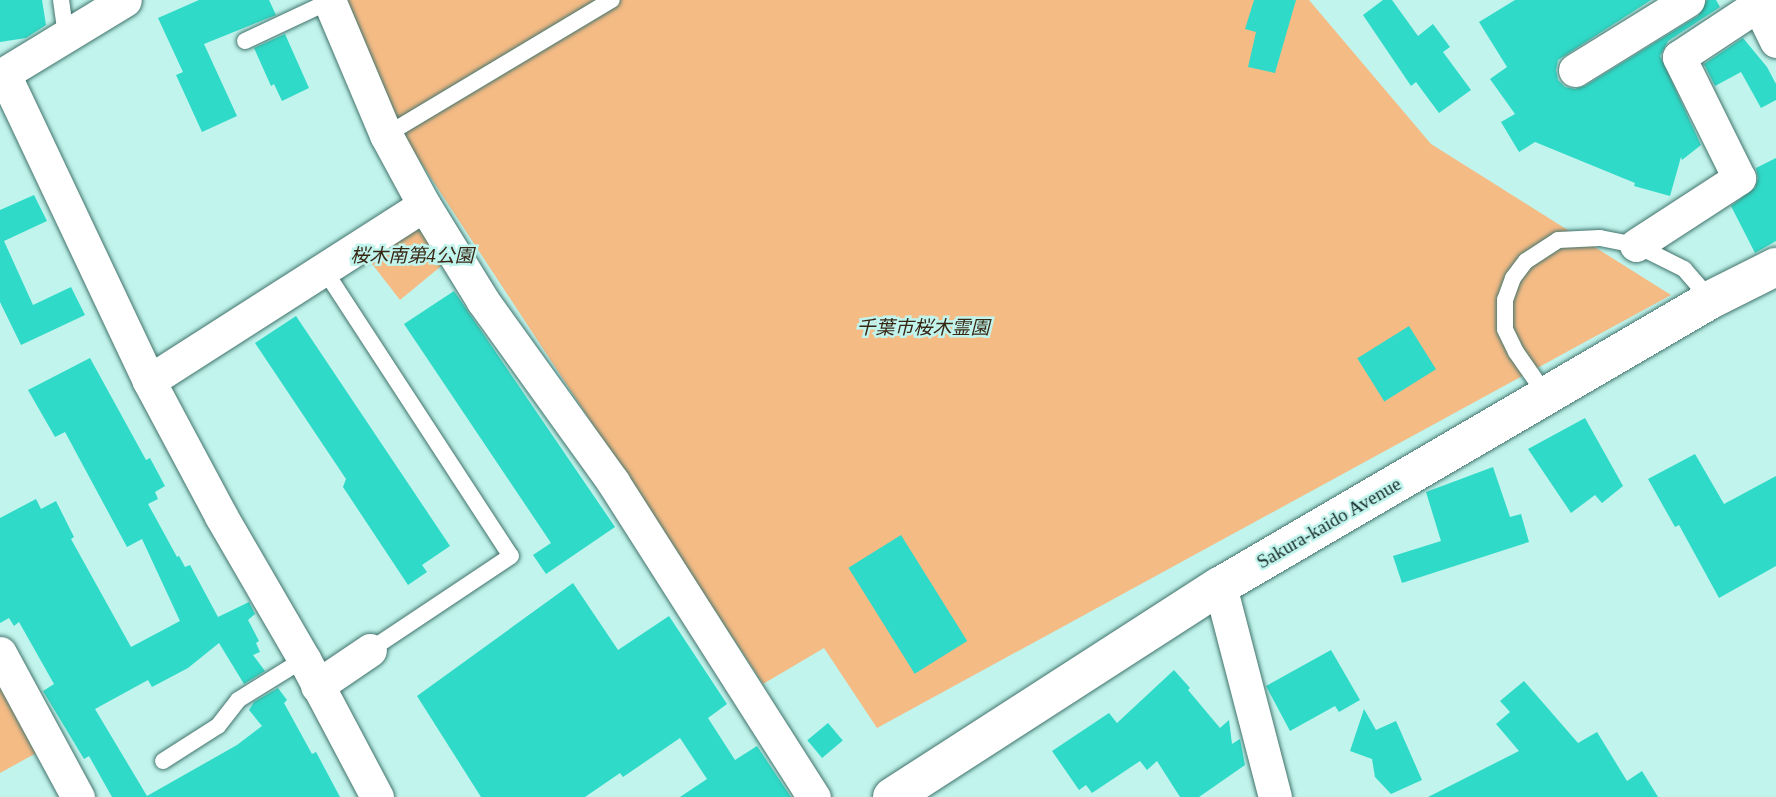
<!DOCTYPE html>
<html>
<head>
<meta charset="utf-8">
<style>
  body { margin:0 }
  #map { position:relative; width:1776px; height:797px; overflow:hidden; background:#c0f4ec; font-family:"Times New Roman","Noto Sans JP",serif }
  div>[style] { position:absolute }
  .green>* { inset:0; background:#f5bb85 }
  .building>* { inset:0; background:#30dac8; transform-origin:0 0 }
  .roads { filter:drop-shadow(0 0 2px #42736c) drop-shadow(0 0 2px #42736c) }
  .service>* { height:16px; margin:-8px; padding:0 8px; transform-origin:8px; border-radius:8px; background:#fff }
  .minor>* { height:33px; margin:-16.5px; padding:0 16.5px; transform-origin:16.5px; border-radius:16.5px; background:#fff }
  .trunk>* { height:38px; margin:-19px; padding:0 19px; transform-origin:19px; border-radius:19px; background:#fff }
  span { translate:-50% -50%; white-space:nowrap; text-align:center; line-height:1.15; -webkit-text-stroke:5px #c0f4ec; paint-order:stroke }
  .park-label { font-size:19px; color:#392715; font-style:italic }
  .street-label { font-size:19px; color:#172c29 }
</style>
</head>
<body>
<div id="map">
  <div class="green">
    <div style="clip-path:polygon(340px 0,1309px 0,1431px 144px,1671px 295px,877px 728px,824px 648px,763px 684px,410px 146px,363px 66px)"></div>
    <div style="clip-path:polygon(411px 225px,426px 227px,451px 258px,400px 300px,366px 256px)"></div>
    <div style="clip-path:polygon(0 676px,40px 751px,0 773px)"></div>
  </div>
  <div class="building">
    <div style="clip-path:polygon(0 0,42px 0,46px 25px,26px 38px,0 42px)"></div>
    <div style="clip-path:polygon(199px 0,269px 0,276px 15px,204px 44px,237px 116px,202px 132px,176px 75px,183px 72px,158px 18px)"></div>
    <div style="clip-path:polygon(1254px 0,1296px 0,1275px 73px,1248px 67px,1256px 32px,1245px 29px)"></div>
    <div style="clip-path:polygon(1383px 0,1392px 0,1418px 36px,1433px 24px,1450px 47px,1443px 52px,1471px 90px,1439px 113px,1416px 82px,1411px 86px,1363px 15px)"></div>
    <div style="clip-path:polygon(1515px 0,1651px 0,1558px 60px,1556px 70px,1558px 80px,1565px 87px,1575px 89px,1585px 86px,1698px 16px,1707px 0,1716px 0,1720px 7px,1668px 41px,1660px 56px,1701px 145px,1682px 160px,1681px 157px,1670px 196px,1634px 186px,1635px 183px,1535px 142px,1519px 152px,1501px 122px,1515px 114px,1490px 79px,1507px 67px,1479px 22px)"></div>
    <div style="clip-path:polygon(285px 34px,309px 88px,282px 101px,274px 84px,271px 86px,254px 48px)"></div>
    <div style="clip-path:polygon(1743px 38px,1767px 67px,1776px 84px,1776px 100px,1761px 108px,1741px 72px,1715px 86px,1704px 64px)"></div>
    <div style="clip-path:polygon(1776px 158px,1776px 241px,1755px 253px,1731px 206px,1755px 188px,1758px 178px,1756px 168px)"></div>
    <div style="clip-path:polygon(34px 195px,47px 221px,4px 241px,33px 305px,71px 287px,85px 315px,21px 345px,0 302px,0 210px)"></div>
    <div style="clip-path:polygon(454px 291px,615px 527px,546px 574px,533px 555px,551px 543px,404px 324px)"></div>
    <div style="clip-path:polygon(296px 316px,450px 546px,422px 565px,427px 572px,408px 585px,343px 487px,346px 479px,255px 343px)"></div>
    <div style="left:1409px;top:326px;width:51px;height:61px;rotate:58deg"></div>
    <div style="clip-path:polygon(90px 358px,146px 460px,150px 458px,165px 486px,155px 492px,158px 499px,148px 504px,177px 557px,179px 556px,185px 567px,190px 565px,218px 617px,249px 602px,255px 614px,248px 620px,259px 641px,256px 643px,260px 652px,253px 655px,265px 671px,244px 684px,219px 643px,188px 668px,152px 687px,148px 680px,95px 709px,147px 796px,237px 745px,262px 726px,249px 710px,254px 702px,278px 688px,287px 700px,284px 703px,312px 754px,316px 752px,340px 797px,112px 797px,89px 756px,84px 759px,43px 691px,54px 684px,19px 622px,14px 626px,9px 618px,0 623px,0 518px,36px 499px,41px 509px,56px 501px,74px 537px,71px 539px,131px 647px,180px 621px,142px 539px,127px 547px,65px 432px,55px 437px,28px 390px)"></div>
    <div style="clip-path:polygon(1585px 418px,1623px 486px,1602px 503px,1595px 495px,1571px 513px,1528px 449px)"></div>
    <div style="clip-path:polygon(1695px 454px,1724px 504px,1776px 476px,1776px 566px,1719px 598px,1679px 525px,1675px 527px,1648px 479px)"></div>
    <div style="clip-path:polygon(1493px 467px,1510px 517px,1521px 514px,1529px 542px,1402px 583px,1393px 556px,1441px 541px,1426px 492px)"></div>
    <div style="left:901px;top:535px;width:125px;height:62px;rotate:58deg"></div>
    <div style="clip-path:polygon(573px 583px,618px 650px,669px 616px,727px 704px,708px 718px,735px 760px,757px 746px,791px 797px,680px 797px,707px 779px,680px 738px,623px 777px,620px 773px,585px 797px,481px 797px,417px 696px)"></div>
    <div style="clip-path:polygon(1331px 650px,1360px 700px,1339px 712px,1335px 706px,1290px 731px,1266px 686px)"></div>
    <div style="clip-path:polygon(1174px 670px,1190px 688px,1188px 690px,1220px 728px,1229px 720px,1232px 744px,1240px 739px,1245px 765px,1199px 797px,1180px 797px,1157px 761px,1147px 770px,1140px 761px,1092px 793px,1086px 785px,1079px 790px,1052px 751px,1109px 713px,1117px 723px)"></div>
    <div style="clip-path:polygon(1524px 681px,1578px 743px,1597px 732px,1627px 781px,1642px 771px,1658px 797px,1428px 797px,1519px 751px,1496px 724px,1510px 712px,1500px 701px)"></div>
    <div style="clip-path:polygon(1364px 709px,1376px 730px,1396px 721px,1422px 780px,1391px 794px,1375px 777px,1372px 759px,1350px 751px)"></div>
    <div style="left:828px;top:723px;width:23px;height:27px;rotate:50deg"></div>
  </div>
  <div class="roads">
    <div class="service">
      <div style="left:61px;top:0;width:36px;rotate:82deg"></div>
      <div style="left:245px;top:41px;width:94px;rotate:-25.2deg"></div>
      <div style="left:386px;top:135px;width:263px;rotate:-30.9deg"></div>
      <div style="left:325px;top:271px;width:340px;rotate:56.9deg"></div>
      <div style="left:511px;top:556px;width:169px;rotate:146.3deg"></div>
      <div style="left:1546px;top:395px;width:52px;rotate:-124.9deg"></div>
      <div style="left:1516px;top:352px;width:25px;rotate:-116deg"></div>
      <div style="left:1505px;top:329px;width:29px;rotate:-90deg"></div>
      <div style="left:1505px;top:300px;width:23px;rotate:-70deg"></div>
      <div style="left:1513px;top:278px;width:21px;rotate:-53deg"></div>
      <div style="left:1526px;top:261px;width:38px;rotate:-33deg"></div>
      <div style="left:1558px;top:240px;width:42px;rotate:-2.7deg"></div>
      <div style="left:1600px;top:238px;width:37px;rotate:11deg"></div>
      <div style="left:1636px;top:245px;width:54px;rotate:26.6deg"></div>
      <div style="left:1684px;top:269px;width:40px;rotate:49deg"></div>
      <div style="left:163px;top:761px;width:65px;rotate:-32.5deg"></div>
      <div style="left:218px;top:726px;width:33px;rotate:-52deg"></div>
      <div style="left:238px;top:700px;width:78px;rotate:-31.8deg"></div>
    </div>
    <div class="minor">
      <div style="left:329px;top:0;width:147px;rotate:67.1deg"></div>
      <div style="left:386px;top:135px;width:80px;rotate:61.5deg"></div>
      <div style="left:424px;top:205px;width:113px;rotate:58.4deg"></div>
      <div style="left:483px;top:301px;width:223px;rotate:54.3deg"></div>
      <div style="left:613px;top:482px;width:374px;rotate:57.5deg"></div>
      <div style="left:1758px;top:4px;width:41px;rotate:64.1deg"></div>
      <div style="left:1575px;top:70px;width:133px;rotate:-31.8deg"></div>
      <div style="left:4px;top:74px;width:340px;rotate:64.7deg"></div>
      <div style="left:149px;top:381px;width:153px;rotate:61.9deg"></div>
      <div style="left:221px;top:516px;width:165px;rotate:59.9deg"></div>
      <div style="left:304px;top:659px;width:156px;rotate:62.1deg"></div>
      <div style="left:0;top:76px;width:146px;rotate:-31.3deg"></div>
      <div style="left:1636px;top:245px;width:123px;rotate:-33deg"></div>
      <div style="left:1739px;top:178px;width:135px;rotate:-116.4deg"></div>
      <div style="left:1679px;top:57px;width:103px;rotate:-33.5deg"></div>
      <div style="left:149px;top:381px;width:326px;rotate:-32.6deg"></div>
      <div style="left:1220px;top:586px;width:218px;rotate:75.4deg"></div>
      <div style="left:0;top:653px;width:164px;rotate:61.6deg"></div>
      <div style="left:317px;top:686px;width:64px;rotate:-34.2deg"></div>
    </div>
    <div class="trunk">
      <div style="left:892px;top:797px;width:390px;rotate:-32.8deg"></div>
      <div style="left:1220px;top:586px;width:567px;rotate:-30.27deg"></div>
      <div style="left:1710px;top:300px;width:74px;rotate:-26.6deg"></div>
    </div>
  </div>
  <div class="park-label">
    <span style="left:412px;top:256px">桜木南第4公園</span>
    <span style="left:923px;top:328px">千葉市桜木霊園</span>
  </div>
  <div class="street-label">
    <span style="left:1329px;top:523px;rotate:-30deg">Sakura-kaido Avenue</span>
  </div>
</div>
</body>
</html>
